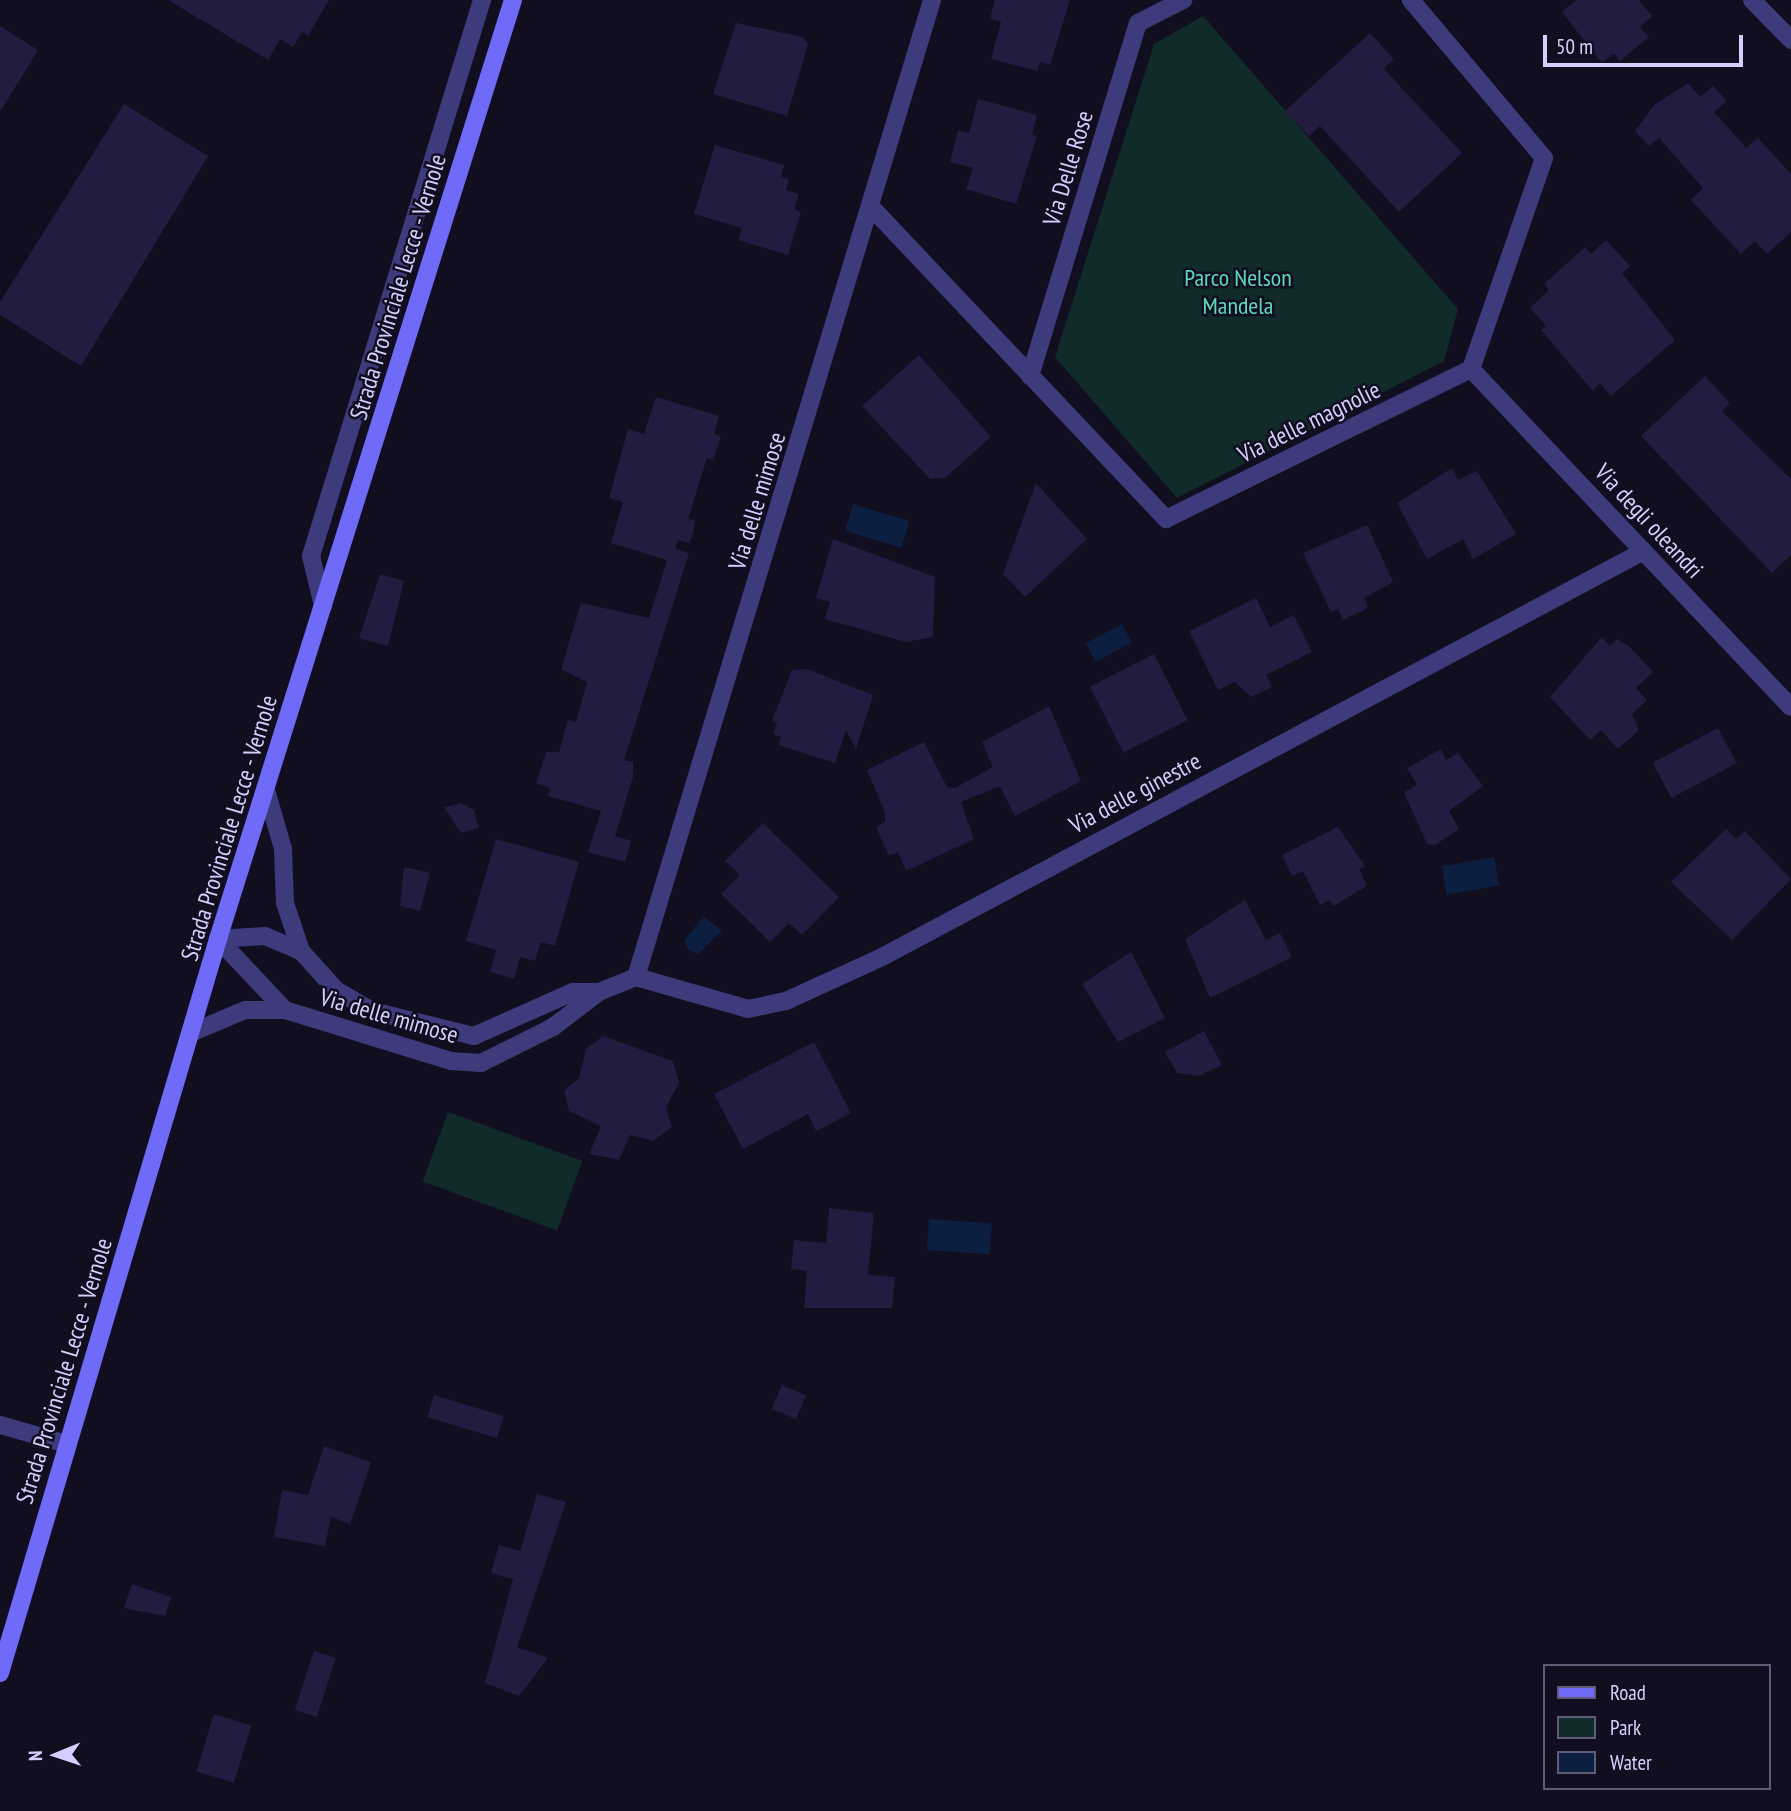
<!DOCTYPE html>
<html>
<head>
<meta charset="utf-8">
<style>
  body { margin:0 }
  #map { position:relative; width:1791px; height:1811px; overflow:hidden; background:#110e20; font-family:"PT Sans Narrow",sans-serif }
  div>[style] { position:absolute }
  .green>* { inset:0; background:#112a2a; transform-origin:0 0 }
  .water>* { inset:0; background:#0d1f40; transform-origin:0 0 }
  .building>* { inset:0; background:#231b40; transform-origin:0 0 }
  .minor>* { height:18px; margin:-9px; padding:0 9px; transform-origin:9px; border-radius:9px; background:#3e3b7d }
  .secondary>* { height:18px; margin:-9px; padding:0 9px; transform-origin:9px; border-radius:9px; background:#706af9 }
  span { translate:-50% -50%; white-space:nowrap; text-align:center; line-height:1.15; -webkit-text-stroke:5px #110e20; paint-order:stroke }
  .street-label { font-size:24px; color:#d5cffd }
  .park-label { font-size:24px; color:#5edabd }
  .legend { position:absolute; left:1543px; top:1664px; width:228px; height:126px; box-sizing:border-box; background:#110e20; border:2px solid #5f5b78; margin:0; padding:9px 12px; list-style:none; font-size:21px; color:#d5cffd }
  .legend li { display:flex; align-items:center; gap:14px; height:35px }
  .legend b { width:35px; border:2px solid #5f5b78 }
  .north { position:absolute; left:21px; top:1720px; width:70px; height:70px; -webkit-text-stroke:5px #110e20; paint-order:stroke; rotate:268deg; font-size:19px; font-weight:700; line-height:28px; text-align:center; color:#d5cffd }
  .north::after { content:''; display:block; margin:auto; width:24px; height:32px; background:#d5cffd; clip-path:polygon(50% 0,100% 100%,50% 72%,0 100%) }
  .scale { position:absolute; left:1543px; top:35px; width:200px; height:32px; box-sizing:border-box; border:4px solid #d5cffd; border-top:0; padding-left:9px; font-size:21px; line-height:24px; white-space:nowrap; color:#d5cffd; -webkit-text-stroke:5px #110e20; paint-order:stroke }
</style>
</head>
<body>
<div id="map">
  <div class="green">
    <div style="clip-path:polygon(1203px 16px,1458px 309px,1444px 361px,1177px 498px,1055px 357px,1154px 44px)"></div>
    <div style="left:448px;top:1112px;width:143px;height:74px;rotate:20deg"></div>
  </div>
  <div class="water">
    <div style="left:853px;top:504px;width:59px;height:28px;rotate:17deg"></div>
    <div style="left:1122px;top:624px;width:21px;height:41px;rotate:62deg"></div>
    <div style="left:1494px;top:857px;width:29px;height:53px;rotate:80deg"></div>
    <div style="clip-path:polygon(703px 916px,722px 931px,698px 954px,687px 949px,685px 940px)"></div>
    <div style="left:929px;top:1219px;width:63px;height:31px;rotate:4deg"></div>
  </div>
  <div class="building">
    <div style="clip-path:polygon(168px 0,329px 0,308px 36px,302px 32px,293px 47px,280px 39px,268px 60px)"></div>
    <div style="clip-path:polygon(995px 0,1070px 0,1050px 65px,1040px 62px,1037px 71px,991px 59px,1001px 22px,990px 19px)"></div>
    <div style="clip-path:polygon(1576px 0,1639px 0,1652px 16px,1640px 27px,1649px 37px,1620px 61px,1614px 53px,1602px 63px,1562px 12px)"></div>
    <div style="clip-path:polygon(736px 23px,803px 37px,808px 44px,787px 116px,713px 94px)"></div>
    <div style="clip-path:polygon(0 26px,38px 50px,0 112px)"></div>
    <div style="clip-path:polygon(1370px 33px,1394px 59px,1384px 69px,1462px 153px,1399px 212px,1320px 126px,1309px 136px,1285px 111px)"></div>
    <div style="clip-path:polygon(1688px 83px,1700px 97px,1713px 86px,1727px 101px,1714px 112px,1746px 148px,1758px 138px,1791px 174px,1791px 232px,1767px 254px,1755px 241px,1741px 254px,1691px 200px,1703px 188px,1659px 138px,1649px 146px,1635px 131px,1654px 105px)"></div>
    <div style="clip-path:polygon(978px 99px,1037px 115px,1032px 135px,1037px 136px,1016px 204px,966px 189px,973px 168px,950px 162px,958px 130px,969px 133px)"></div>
    <div style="clip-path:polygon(124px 104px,208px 156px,81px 366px,0 315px,0 302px)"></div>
    <div style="clip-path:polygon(715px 145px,784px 165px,781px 177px,789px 179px,786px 190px,799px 194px,794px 209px,801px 212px,788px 255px,738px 240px,742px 228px,694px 214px)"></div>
    <div style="clip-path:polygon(1606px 240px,1630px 266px,1622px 273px,1675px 340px,1611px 396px,1600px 383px,1593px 391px,1541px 330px,1546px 326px,1530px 308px,1549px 290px,1544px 284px,1585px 247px,1591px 254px)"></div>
    <div style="clip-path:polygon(919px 355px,991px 437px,945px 478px,930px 479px,862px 406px)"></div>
    <div style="clip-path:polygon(1705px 376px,1730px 403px,1722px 411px,1791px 479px,1791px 555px,1772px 573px,1641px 436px)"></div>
    <div style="clip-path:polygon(656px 397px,719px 416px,714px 434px,721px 436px,713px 460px,707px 458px,688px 519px,695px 520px,693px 533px,689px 543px,678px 540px,675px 549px,689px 553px,624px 760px,633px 762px,633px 777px,615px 836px,631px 841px,625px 862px,588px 852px,601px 811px,548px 796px,550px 788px,536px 783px,546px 752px,559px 752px,568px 720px,576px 722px,587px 682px,561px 669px,581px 603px,649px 618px,667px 560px,611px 543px,623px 502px,609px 498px,628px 429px,644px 434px)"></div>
    <div style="clip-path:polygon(1452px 468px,1458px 480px,1477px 471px,1516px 534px,1473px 559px,1463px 539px,1427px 559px,1397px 503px)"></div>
    <div style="clip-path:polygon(1036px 483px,1087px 539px,1025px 597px,1003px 574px)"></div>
    <div style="clip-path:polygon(1367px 525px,1393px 582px,1364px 598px,1368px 608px,1343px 620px,1338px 609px,1331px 612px,1303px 553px)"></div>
    <div style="clip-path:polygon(833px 539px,935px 577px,933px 637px,906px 642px,825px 619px,830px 602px,816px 598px)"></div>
    <div style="clip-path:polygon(380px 574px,404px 581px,388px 646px,359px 638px)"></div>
    <div style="clip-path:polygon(1256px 598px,1270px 627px,1294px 615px,1312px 652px,1266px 675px,1272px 687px,1251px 697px,1235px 682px,1218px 690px,1189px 631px)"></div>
    <div style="clip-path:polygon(1602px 637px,1610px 646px,1617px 639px,1629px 646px,1653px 672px,1636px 688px,1647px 700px,1632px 714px,1639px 730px,1618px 749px,1601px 730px,1590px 740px,1550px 697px)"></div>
    <div style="left:1154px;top:654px;width:74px;height:72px;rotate:63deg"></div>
    <div style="clip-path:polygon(807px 669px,873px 695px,856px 749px,846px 730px,835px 763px,778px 745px,781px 737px,773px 734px,777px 723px,772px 721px,792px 670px)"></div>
    <div style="clip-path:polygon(1049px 706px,1081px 781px,1015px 816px,1000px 786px,961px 802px,974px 839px,906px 871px,898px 852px,889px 856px,876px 827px,885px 822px,885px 812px,867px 770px,924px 742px,947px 787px,955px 788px,993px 767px,982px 742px)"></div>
    <div style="left:1718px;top:728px;width:40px;height:74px;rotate:62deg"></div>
    <div style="clip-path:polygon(1441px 749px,1446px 760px,1458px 753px,1483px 786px,1449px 811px,1459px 829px,1435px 845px,1427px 844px,1404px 792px,1417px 785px,1407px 768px)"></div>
    <div style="clip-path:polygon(461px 803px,474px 810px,479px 828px,461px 833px,444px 807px)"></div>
    <div style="clip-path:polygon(763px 823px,839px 897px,802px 935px,789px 923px,770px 942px,721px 894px,740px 875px,725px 861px)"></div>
    <div style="clip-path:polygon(1338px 827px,1365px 866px,1359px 869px,1367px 886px,1333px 906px,1330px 900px,1320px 905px,1303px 871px,1292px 876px,1282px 855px)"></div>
    <div style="clip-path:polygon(1726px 829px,1736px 839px,1745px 831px,1791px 879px,1732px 940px,1671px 882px)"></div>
    <div style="clip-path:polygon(496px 839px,579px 862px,555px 946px,541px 942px,535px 961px,520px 957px,514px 979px,490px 972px,496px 950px,466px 941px)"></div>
    <div style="clip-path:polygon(404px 867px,430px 873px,420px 911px,400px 906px)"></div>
    <div style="clip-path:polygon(1245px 900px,1266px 940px,1280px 933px,1292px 957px,1210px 998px,1185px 939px)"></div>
    <div style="clip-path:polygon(1131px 952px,1165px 1018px,1118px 1042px,1082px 984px)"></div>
    <div style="clip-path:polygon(1204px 1031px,1222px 1065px,1199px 1076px,1177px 1073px,1165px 1052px)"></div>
    <div style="clip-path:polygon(603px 1036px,673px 1061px,679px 1083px,666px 1107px,672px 1127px,653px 1141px,630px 1135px,619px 1160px,589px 1154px,601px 1126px,569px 1111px,564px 1091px,579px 1078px,586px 1049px)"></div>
    <div style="clip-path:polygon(814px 1042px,851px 1113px,816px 1131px,808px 1114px,743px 1149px,714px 1094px)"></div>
    <div style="clip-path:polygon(829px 1208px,874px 1213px,868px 1275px,895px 1277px,892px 1308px,804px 1308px,807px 1271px,791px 1269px,794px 1240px,826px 1243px)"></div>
    <div style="left:782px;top:1385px;width:26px;height:26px;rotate:23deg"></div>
    <div style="left:434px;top:1395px;width:73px;height:23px;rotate:17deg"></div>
    <div style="clip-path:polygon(324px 1446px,371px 1462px,350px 1524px,331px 1517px,325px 1546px,274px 1537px,282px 1490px,308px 1495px)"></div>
    <div style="clip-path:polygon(537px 1494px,566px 1502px,517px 1647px,548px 1658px,519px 1696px,485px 1683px,513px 1579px,491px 1573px,499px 1545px,520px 1551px)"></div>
    <div style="clip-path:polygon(132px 1584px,171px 1597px,165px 1616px,124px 1608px)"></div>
    <div style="left:314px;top:1651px;width:23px;height:62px;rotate:18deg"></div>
    <div style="left:214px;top:1714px;width:39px;height:60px;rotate:17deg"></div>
  </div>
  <div class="minor">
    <div style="left:1752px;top:0;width:56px;rotate:45.7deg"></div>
    <div style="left:873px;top:209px;width:427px;rotate:46.6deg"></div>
    <div style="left:1166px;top:519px;width:340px;rotate:-26.2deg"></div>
    <div style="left:1471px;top:369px;width:223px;rotate:-70.9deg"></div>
    <div style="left:1544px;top:158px;width:207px;rotate:-130.1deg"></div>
    <div style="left:1471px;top:369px;width:465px;rotate:46.6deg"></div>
    <div style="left:1030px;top:376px;width:369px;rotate:-73deg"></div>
    <div style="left:1138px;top:23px;width:51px;rotate:-27.1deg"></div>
    <div style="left:323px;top:606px;width:51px;rotate:-103.5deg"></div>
    <div style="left:311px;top:556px;width:582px;rotate:-72.9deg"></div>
    <div style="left:266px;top:790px;width:61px;rotate:73.9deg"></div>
    <div style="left:283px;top:849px;width:54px;rotate:87.9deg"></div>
    <div style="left:285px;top:903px;width:51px;rotate:71.6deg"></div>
    <div style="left:301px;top:951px;width:52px;rotate:48.1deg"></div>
    <div style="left:336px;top:990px;width:42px;rotate:30.3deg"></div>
    <div style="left:372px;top:1011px;width:105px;rotate:13.8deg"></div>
    <div style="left:474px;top:1036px;width:108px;rotate:-24deg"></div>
    <div style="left:573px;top:992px;width:26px"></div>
    <div style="left:599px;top:992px;width:40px;rotate:-22deg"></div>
    <div style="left:218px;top:939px;width:98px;rotate:46.7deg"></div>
    <div style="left:218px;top:939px;width:47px;rotate:-3.7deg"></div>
    <div style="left:265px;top:936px;width:39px;rotate:23deg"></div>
    <div style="left:636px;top:977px;width:116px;rotate:15.9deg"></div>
    <div style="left:748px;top:1009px;width:39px;rotate:-12deg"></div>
    <div style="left:786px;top:1001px;width:106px;rotate:-24.6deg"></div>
    <div style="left:882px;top:957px;width:863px;rotate:-28.05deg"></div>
    <div style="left:636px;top:977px;width:1021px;rotate:-73.14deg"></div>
    <div style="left:193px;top:1032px;width:56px;rotate:-22.9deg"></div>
    <div style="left:245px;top:1010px;width:40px"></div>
    <div style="left:285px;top:1010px;width:174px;rotate:17.1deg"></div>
    <div style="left:451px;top:1061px;width:30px;rotate:4deg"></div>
    <div style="left:481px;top:1063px;width:80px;rotate:-26.6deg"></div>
    <div style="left:553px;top:1027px;width:58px;rotate:-37.3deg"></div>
    <div style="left:0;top:1425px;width:70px;rotate:15.8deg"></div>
  </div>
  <div class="secondary">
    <div style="left:0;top:1673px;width:766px;rotate:-73.46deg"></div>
    <div style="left:218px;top:939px;width:984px;rotate:-72.56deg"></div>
  </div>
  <div class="street-label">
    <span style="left:1068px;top:168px;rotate:-73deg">Via Delle Rose</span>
    <span style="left:398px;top:287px;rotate:-73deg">Strada Provinciale Lecce - Vernole</span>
    <span style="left:1309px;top:422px;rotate:-26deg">Via delle magnolie</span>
    <span style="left:757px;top:501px;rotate:-73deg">Via delle mimose</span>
    <span style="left:1649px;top:521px;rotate:47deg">Via degli oleandri</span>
    <span style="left:1135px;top:793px;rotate:-28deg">Via delle ginestre</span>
    <span style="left:229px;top:828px;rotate:-73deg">Strada Provinciale Lecce - Vernole</span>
    <span style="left:389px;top:1016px;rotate:16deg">Via delle mimose</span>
    <span style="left:64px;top:1371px;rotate:-73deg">Strada Provinciale Lecce - Vernole</span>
  </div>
  <div class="park-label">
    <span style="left:1238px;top:292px">Parco Nelson<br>Mandela</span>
  </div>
  <ul class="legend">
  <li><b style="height:9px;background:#706af9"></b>Road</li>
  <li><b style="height:19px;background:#112a2a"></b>Park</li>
  <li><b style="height:19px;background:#0d1f40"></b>Water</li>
  </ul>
  <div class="north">N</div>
  <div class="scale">50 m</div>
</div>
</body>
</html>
